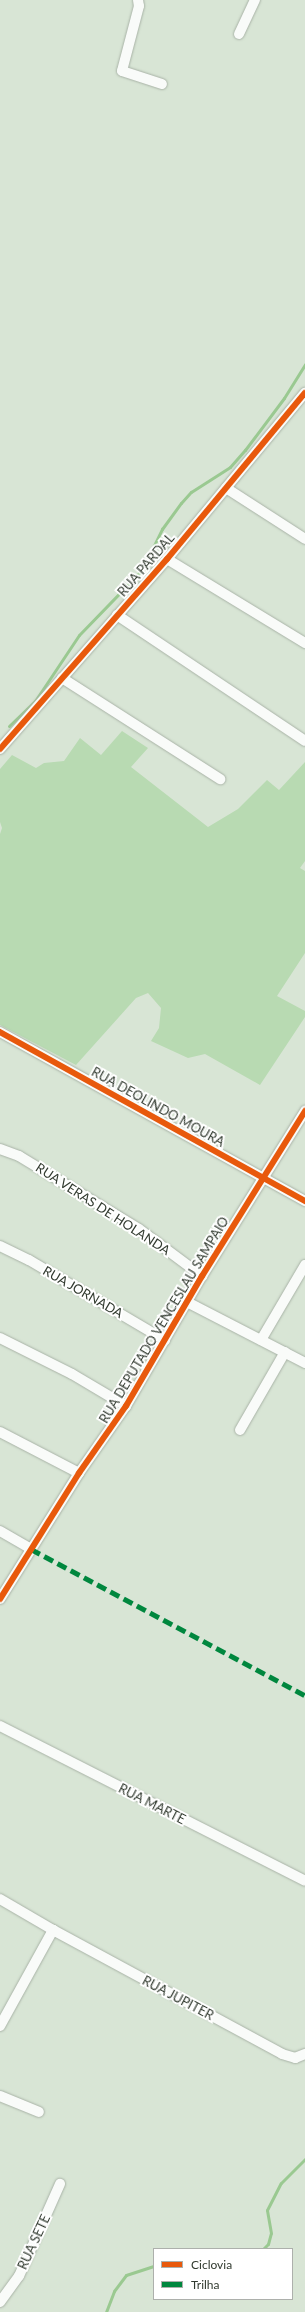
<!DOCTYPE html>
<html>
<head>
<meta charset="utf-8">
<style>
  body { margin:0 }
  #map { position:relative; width:305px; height:2312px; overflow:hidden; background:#d8e5d5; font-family:Lato,sans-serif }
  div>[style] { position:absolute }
  .green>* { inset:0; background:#b8dab2 }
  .stream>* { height:3px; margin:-1.5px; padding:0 1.5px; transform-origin:1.5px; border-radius:1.5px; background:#9ac991 }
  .roads { filter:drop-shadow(0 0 1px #a9b3a7) drop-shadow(0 0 1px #a9b3a7) }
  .street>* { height:10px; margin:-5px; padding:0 5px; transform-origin:5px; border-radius:5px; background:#f9fbf9 }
  .quiet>* { height:5px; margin-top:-2.5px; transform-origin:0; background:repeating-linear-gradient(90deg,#00873e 0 10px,transparent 0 15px) }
  .cycleway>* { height:6px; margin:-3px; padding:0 3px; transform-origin:3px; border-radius:3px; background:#e8590c }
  span { translate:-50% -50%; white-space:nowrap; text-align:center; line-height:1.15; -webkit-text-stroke:4px #fff; paint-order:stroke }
  .street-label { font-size:13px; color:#313a2f }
  .legend { position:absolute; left:153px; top:2248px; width:140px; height:52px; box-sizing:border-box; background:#fff; border:1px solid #adb0ac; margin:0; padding:5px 7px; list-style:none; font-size:12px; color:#313a2f }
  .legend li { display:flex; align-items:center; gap:8px; height:20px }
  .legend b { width:20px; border:1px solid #adb0ac }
</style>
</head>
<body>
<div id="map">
  <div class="green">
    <div style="clip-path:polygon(122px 731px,148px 748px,131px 767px,208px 827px,238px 809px,267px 780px,279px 790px,305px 762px,305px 861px,300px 868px,305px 871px,305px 953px,277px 996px,305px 1011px,305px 1017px,260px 1085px,205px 1054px,188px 1058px,151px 1041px,159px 1028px,161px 1008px,148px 993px,136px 998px,76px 1065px,0 1025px,0 834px,2px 828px,0 822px,0 769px,12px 755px,36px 768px,44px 763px,64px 761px,80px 738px,101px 755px)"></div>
  </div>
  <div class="stream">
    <div style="left:9px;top:726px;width:36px;rotate:-44deg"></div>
    <div style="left:35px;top:701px;width:79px;rotate:-56.3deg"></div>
    <div style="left:79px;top:635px;width:91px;rotate:-45.9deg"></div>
    <div style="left:142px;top:570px;width:46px;rotate:-64deg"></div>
    <div style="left:162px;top:529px;width:32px;rotate:-54deg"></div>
    <div style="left:181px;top:503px;width:15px;rotate:-48deg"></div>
    <div style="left:191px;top:492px;width:46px;rotate:-32.7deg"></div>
    <div style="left:230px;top:467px;width:23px;rotate:-49deg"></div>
    <div style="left:245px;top:450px;width:65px;rotate:-53.1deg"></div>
    <div style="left:284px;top:398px;width:40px;rotate:-58deg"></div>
    <div style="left:263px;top:2249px;width:7px;rotate:-45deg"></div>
    <div style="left:268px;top:2244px;width:11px;rotate:-75deg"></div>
    <div style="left:271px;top:2233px;width:23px;rotate:-100deg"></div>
    <div style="left:267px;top:2210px;width:30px;rotate:-63deg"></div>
    <div style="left:281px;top:2183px;width:34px;rotate:-45deg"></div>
    <div style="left:106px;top:2312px;width:22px;rotate:-69deg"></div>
    <div style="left:114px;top:2291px;width:20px;rotate:-53deg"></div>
    <div style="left:126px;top:2275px;width:29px;rotate:-18deg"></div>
  </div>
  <div class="roads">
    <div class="street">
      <div style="left:138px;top:0;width:6px;rotate:81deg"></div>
      <div style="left:139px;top:6px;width:67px;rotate:104.7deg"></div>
      <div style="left:122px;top:71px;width:42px;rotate:18deg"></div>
      <div style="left:239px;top:34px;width:38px;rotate:-65deg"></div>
      <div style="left:226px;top:488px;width:94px;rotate:32.8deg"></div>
      <div style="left:167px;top:559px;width:162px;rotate:31.3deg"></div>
      <div style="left:117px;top:615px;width:226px;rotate:33.8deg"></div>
      <div style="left:62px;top:678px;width:188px;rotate:32.6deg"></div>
      <div style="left:0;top:749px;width:253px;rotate:-48.7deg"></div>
      <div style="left:167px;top:559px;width:216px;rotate:-50.3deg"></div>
      <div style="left:0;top:1032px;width:349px;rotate:29deg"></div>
      <div style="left:0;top:1149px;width:20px;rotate:20deg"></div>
      <div style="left:19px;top:1156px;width:140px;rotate:31.3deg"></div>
      <div style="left:139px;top:1229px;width:79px;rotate:36.7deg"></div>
      <div style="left:0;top:1246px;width:32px;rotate:26deg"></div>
      <div style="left:29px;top:1260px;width:158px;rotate:30.5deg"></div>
      <div style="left:187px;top:1302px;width:133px;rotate:27.3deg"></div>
      <div style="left:0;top:1338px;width:80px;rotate:26.6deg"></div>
      <div style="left:72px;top:1374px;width:63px;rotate:30.7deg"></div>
      <div style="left:261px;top:1340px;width:87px;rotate:-59.6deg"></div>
      <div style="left:240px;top:1430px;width:90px;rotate:-60deg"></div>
      <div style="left:0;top:1432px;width:89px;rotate:27.4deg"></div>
      <div style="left:0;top:1531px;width:36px;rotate:30deg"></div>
      <div style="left:0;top:1599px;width:149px;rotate:-57.9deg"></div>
      <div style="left:79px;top:1473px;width:82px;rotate:-55deg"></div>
      <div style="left:126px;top:1406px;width:151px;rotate:-59.7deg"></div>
      <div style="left:202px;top:1276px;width:195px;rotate:-58deg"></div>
      <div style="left:0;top:1726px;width:342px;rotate:26.9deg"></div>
      <div style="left:0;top:1899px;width:61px;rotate:30.3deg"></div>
      <div style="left:53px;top:1930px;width:260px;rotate:28.4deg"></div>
      <div style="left:282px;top:2054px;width:14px;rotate:17deg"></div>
      <div style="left:295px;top:2058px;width:11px;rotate:-22deg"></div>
      <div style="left:0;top:2026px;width:110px;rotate:-61.1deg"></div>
      <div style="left:0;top:2096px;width:42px;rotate:22.3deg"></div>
      <div style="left:0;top:2302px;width:32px;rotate:-54deg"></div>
      <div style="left:19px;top:2276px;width:101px;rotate:-66deg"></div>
    </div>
  </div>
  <div class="quiet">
    <div style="left:31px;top:1549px;width:310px;rotate:28.1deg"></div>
  </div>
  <div class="cycleway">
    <div style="left:0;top:749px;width:253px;rotate:-48.7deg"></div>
    <div style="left:167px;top:559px;width:216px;rotate:-50.3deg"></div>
    <div style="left:0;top:1032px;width:349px;rotate:29deg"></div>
    <div style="left:0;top:1599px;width:149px;rotate:-57.9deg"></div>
    <div style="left:79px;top:1473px;width:82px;rotate:-55deg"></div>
    <div style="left:126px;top:1406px;width:151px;rotate:-59.7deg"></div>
    <div style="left:202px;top:1276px;width:195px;rotate:-58deg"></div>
  </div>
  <div class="street-label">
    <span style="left:146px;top:565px;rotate:-49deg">RUA PARDAL</span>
    <span style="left:158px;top:1107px;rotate:29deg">RUA DEOLINDO MOURA</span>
    <span style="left:103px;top:1209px;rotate:33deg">RUA VERAS DE HOLANDA</span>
    <span style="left:83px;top:1292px;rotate:30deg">RUA JORNADA</span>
    <span style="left:164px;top:1320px;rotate:-59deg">RUA DEPUTADO VENCESLAU SAMPAIO</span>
    <span style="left:152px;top:1804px;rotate:27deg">RUA MARTE</span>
    <span style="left:178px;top:1998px;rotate:28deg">RUA JUPITER</span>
    <span style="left:34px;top:2242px;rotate:-65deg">RUA SETE</span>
  </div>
  <ul class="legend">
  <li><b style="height:5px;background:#e8590c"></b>Ciclovia</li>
  <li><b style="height:5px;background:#00873e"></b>Trilha</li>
  </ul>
</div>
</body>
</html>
